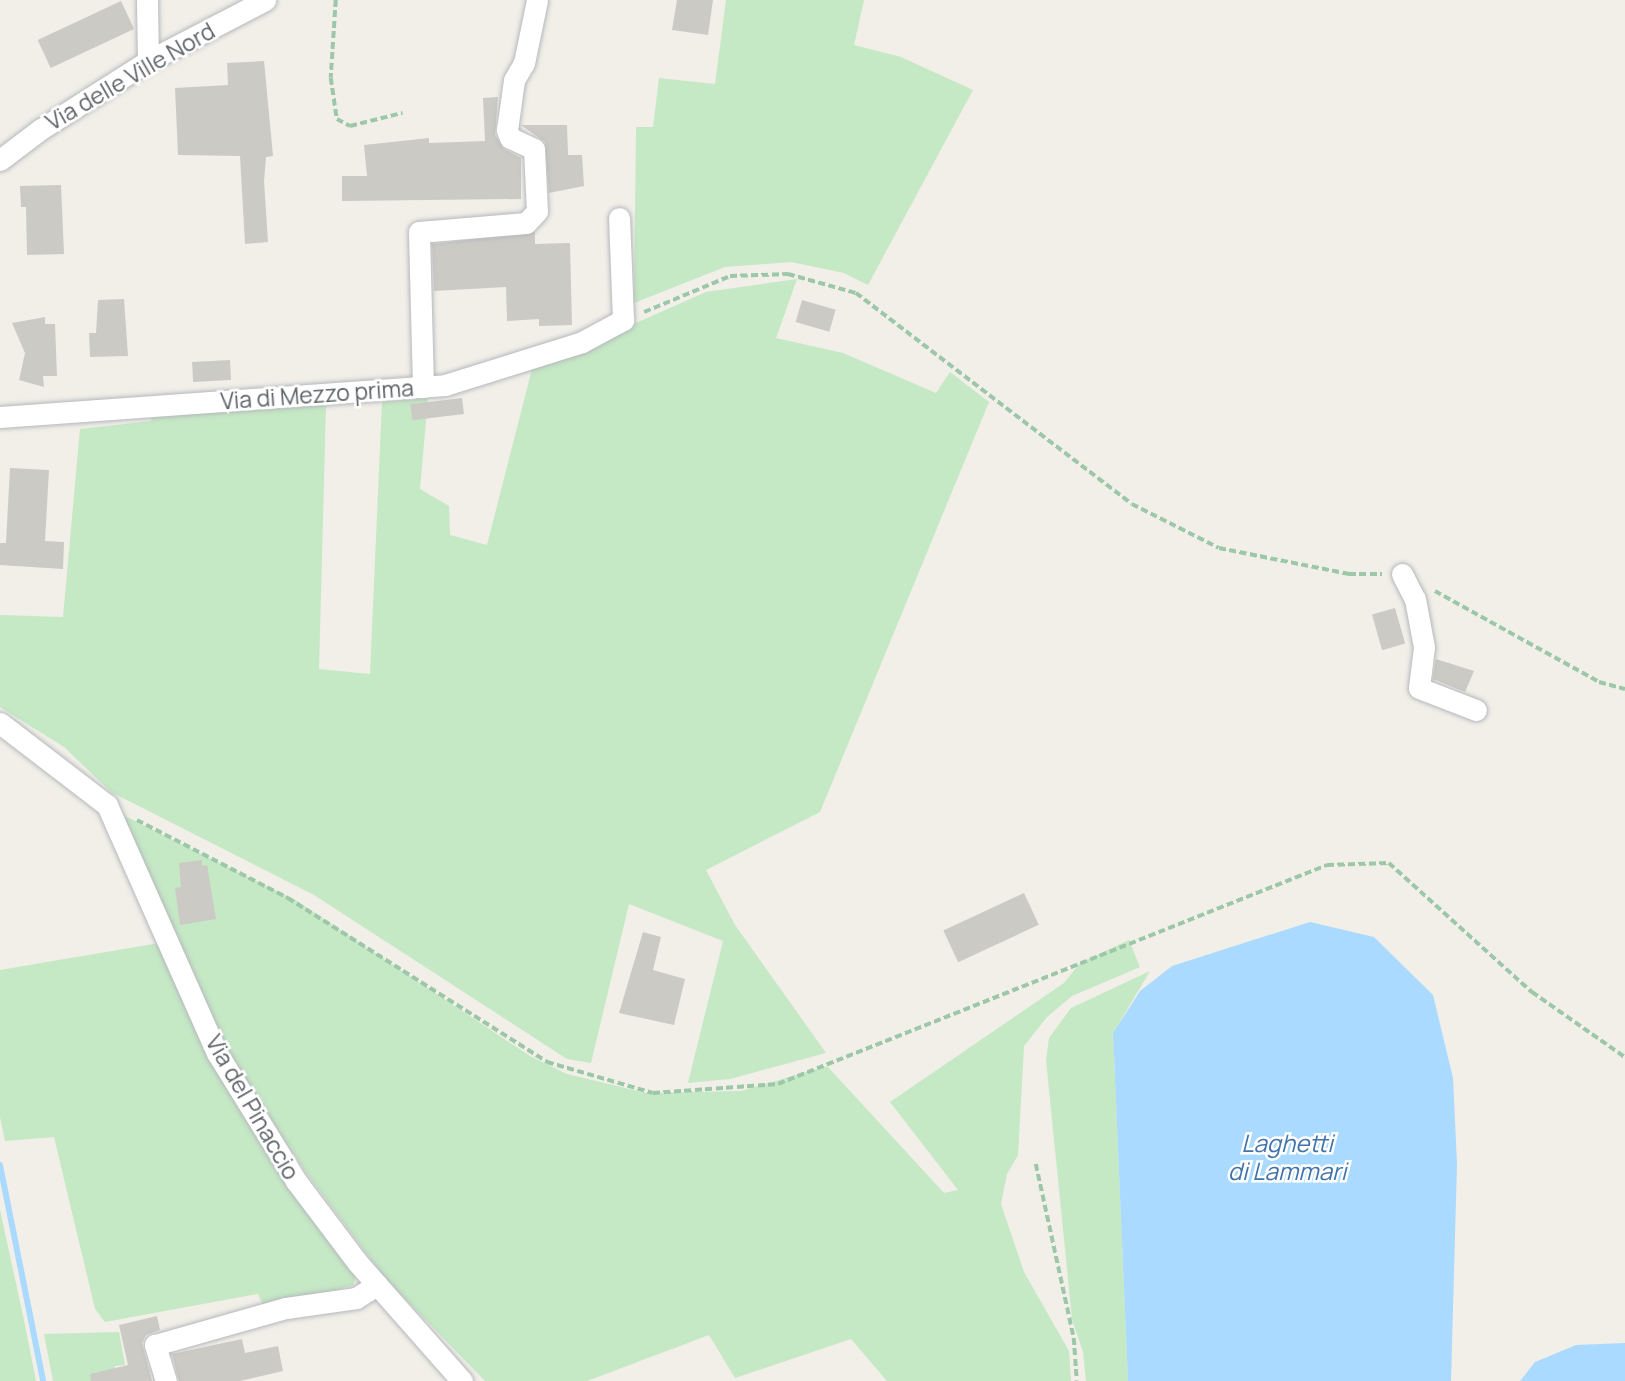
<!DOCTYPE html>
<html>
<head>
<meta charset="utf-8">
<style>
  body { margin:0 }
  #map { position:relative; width:1625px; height:1381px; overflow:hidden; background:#f1efe8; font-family:Manrope,sans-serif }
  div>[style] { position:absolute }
  .green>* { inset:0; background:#c5e8c5 }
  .water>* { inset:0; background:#aadaff }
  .stream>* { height:6px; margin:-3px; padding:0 3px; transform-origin:3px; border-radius:3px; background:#aadaff }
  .building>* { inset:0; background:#cccac5; transform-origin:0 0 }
  .path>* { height:3.5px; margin-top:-1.75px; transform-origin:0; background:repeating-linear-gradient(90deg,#9cc7a9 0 7px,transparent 0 10.5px) }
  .roads { filter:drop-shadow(0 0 2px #b5b8bc) drop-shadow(0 0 2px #b5b8bc) }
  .minor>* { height:21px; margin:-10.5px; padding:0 10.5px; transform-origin:10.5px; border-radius:10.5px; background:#fff }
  span { translate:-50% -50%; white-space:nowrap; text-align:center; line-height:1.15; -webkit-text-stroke:5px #fff; paint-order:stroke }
  .street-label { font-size:23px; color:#5f6368 }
  .water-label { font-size:24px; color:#4174aa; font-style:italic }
</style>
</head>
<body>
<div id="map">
  <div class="green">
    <div style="clip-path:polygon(726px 0,864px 0,854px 45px,901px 57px,973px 90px,868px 285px,844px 273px,791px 262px,725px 267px,634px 303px,636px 127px,653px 127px,659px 78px,715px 84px)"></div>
    <div style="clip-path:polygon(797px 279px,776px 338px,843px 353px,936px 393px,950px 372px,989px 402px,820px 812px,706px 870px,735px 925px,826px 1053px,730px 1079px,688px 1083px,723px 941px,629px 904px,591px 1063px,567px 1059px,314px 895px,111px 792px,64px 747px,0 707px,0 615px,63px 617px,80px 429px,151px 421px,152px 410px,317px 401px,326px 406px,319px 669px,370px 674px,382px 402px,428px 398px,420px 489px,449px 506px,450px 535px,487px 545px,532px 369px,706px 292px)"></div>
    <div style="clip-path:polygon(125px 816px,297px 901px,530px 1056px,567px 1074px,646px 1093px,741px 1091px,827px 1066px,944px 1193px,958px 1190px,890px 1102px,1064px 983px,1080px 963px,1129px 940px,1140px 967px,1072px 996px,1047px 1017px,1024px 1046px,1018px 1155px,1007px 1174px,1001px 1204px,1024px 1272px,1069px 1351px,1071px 1381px,887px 1381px,851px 1339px,735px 1378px,709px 1335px,587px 1381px,485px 1381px,384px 1277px,307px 1174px,236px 1066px,125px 831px)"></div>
    <div style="clip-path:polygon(165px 942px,195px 1017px,357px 1274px,353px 1285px,265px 1310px,258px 1294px,105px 1322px,95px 1309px,54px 1137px,5px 1141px,0 1117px,0 970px)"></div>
    <div style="clip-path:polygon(1150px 971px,1113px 1033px,1128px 1381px,1086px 1381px,1083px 1352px,1072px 1319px,1046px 1060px,1049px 1038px,1071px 1008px)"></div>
    <div style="clip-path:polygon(0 1210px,25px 1325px,36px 1381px,0 1381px)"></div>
    <div style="clip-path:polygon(119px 1332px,125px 1365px,115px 1366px,117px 1381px,53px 1381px,44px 1334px)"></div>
  </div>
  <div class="water">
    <div style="clip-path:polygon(1310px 922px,1374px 937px,1433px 995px,1453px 1078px,1457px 1164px,1451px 1381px,1128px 1381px,1113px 1033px,1140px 991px,1172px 966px)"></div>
    <div style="clip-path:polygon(1625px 1343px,1625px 1381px,1520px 1381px,1535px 1362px,1576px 1345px)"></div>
  </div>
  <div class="stream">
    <div style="left:0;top:1165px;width:220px;rotate:78.7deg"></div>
  </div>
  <div class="building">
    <div style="clip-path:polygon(677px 0,713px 0,708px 35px,672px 30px)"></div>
    <div style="left:121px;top:1px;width:31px;height:92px;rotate:65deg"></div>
    <div style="clip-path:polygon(264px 61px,273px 156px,266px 157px,264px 181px,268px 242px,245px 244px,240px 156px,178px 155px,175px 88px,228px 85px,227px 63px)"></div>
    <div style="clip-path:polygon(498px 97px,495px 135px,504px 149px,521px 158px,521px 199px,342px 201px,342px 176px,367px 176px,364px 145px,429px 138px,429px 143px,485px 141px,483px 98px)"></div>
    <div style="clip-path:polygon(521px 125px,567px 125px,568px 155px,582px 155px,584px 186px,549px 193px,545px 142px)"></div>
    <div style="clip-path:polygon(61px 185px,64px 254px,27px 255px,26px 207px,21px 207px,20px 186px)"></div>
    <div style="clip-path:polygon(535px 232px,535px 244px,570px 243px,572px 325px,539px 326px,539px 319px,507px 321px,506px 287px,434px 291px,432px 244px)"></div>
    <div style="clip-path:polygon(124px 299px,128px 356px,90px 357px,89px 333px,96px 333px,98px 300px)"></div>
    <div style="left:802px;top:300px;width:35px;height:23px;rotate:16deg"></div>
    <div style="clip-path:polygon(45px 317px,45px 324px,55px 324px,57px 376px,43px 376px,44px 387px,19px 380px,25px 353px,12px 323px)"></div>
    <div style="left:230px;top:360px;width:20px;height:38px;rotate:87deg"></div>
    <div style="left:462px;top:398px;width:16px;height:52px;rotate:83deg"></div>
    <div style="clip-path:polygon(10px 468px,49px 470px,45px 541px,64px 542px,63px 569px,0 565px,0 543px,6px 543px)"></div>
    <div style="left:1395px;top:608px;width:37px;height:24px;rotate:74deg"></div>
    <div style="clip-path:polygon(1436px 659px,1474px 671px,1465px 692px,1433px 679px)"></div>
    <div style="clip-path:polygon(202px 860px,202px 866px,207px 865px,216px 919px,180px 925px,175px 888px,181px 887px,179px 863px)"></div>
    <div style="left:1024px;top:893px;width:35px;height:89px;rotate:65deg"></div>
    <div style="clip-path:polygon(643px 932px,661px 937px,653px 970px,685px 979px,674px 1025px,619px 1013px)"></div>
    <div style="clip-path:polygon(157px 1316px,160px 1330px,146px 1335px,142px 1343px,152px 1381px,91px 1381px,90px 1374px,128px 1365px,119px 1325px)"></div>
    <div style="clip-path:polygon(242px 1339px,245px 1353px,278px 1346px,283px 1371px,240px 1381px,179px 1381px,172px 1354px)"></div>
  </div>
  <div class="path">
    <div style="left:336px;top:0;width:78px;rotate:93.7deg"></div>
    <div style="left:331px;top:78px;width:41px;rotate:81.7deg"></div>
    <div style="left:337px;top:119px;width:15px;rotate:28deg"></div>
    <div style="left:350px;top:126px;width:54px;rotate:-14deg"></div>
    <div style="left:644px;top:312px;width:93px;rotate:-22.7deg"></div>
    <div style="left:730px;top:276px;width:58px;rotate:-2deg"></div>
    <div style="left:788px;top:274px;width:71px;rotate:15.6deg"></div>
    <div style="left:856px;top:293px;width:347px;rotate:37.4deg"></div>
    <div style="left:1132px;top:504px;width:97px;rotate:26.8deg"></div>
    <div style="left:1219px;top:548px;width:133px;rotate:11.3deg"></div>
    <div style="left:1349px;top:574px;width:33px"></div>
    <div style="left:1435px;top:591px;width:188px;rotate:29deg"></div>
    <div style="left:1599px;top:682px;width:27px;rotate:15deg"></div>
    <div style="left:137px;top:820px;width:170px;rotate:27.3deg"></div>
    <div style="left:288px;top:898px;width:307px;rotate:32.3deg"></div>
    <div style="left:547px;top:1062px;width:110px;rotate:16.3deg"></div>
    <div style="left:653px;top:1093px;width:125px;rotate:-4.1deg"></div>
    <div style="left:778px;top:1084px;width:591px;rotate:-21.75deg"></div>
    <div style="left:1327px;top:865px;width:62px;rotate:-1.8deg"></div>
    <div style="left:1389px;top:863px;width:193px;rotate:42.1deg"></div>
    <div style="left:1532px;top:992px;width:113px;rotate:35deg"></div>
    <div style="left:1036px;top:1164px;width:178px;rotate:77.7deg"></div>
    <div style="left:1074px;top:1338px;width:43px;rotate:86deg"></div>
  </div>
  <div class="roads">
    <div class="minor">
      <div style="left:147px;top:0;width:61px;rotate:89.1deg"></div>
      <div style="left:0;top:160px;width:51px;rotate:-37.1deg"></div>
      <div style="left:41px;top:129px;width:127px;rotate:-32.4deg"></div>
      <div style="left:148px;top:61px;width:132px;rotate:-27.5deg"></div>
      <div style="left:423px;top:387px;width:155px;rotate:-91.5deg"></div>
      <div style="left:419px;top:232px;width:107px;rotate:-4.8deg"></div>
      <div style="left:526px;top:223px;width:16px;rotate:-47deg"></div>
      <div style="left:537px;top:211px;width:62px;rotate:-92.8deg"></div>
      <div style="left:534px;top:149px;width:26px;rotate:-155deg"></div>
      <div style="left:510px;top:138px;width:9px;rotate:-111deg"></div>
      <div style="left:507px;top:130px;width:50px;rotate:-82deg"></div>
      <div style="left:514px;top:80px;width:20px;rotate:-60deg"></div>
      <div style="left:524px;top:63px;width:64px;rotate:-78.3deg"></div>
      <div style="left:0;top:417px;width:446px;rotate:-4.1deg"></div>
      <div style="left:445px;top:385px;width:144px;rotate:-17.4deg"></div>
      <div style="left:582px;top:342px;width:47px;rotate:-28.2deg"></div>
      <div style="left:623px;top:320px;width:102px;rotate:-92.2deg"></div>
      <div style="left:1402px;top:574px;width:28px;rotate:63deg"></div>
      <div style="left:1415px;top:599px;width:49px;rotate:79.4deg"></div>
      <div style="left:1424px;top:647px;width:41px;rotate:97deg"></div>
      <div style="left:1419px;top:688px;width:61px;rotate:21.1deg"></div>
      <div style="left:0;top:723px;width:135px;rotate:37.5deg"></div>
      <div style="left:107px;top:805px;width:271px;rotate:66.1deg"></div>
      <div style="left:217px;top:1053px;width:150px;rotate:58.3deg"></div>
      <div style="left:296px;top:1181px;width:101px;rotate:53deg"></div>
      <div style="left:357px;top:1262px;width:159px;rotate:48.6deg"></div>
      <div style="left:166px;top:1381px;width:38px;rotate:-107deg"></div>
      <div style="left:155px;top:1345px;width:136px;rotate:-15.8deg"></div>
      <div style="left:286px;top:1308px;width:71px;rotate:-8.1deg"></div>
      <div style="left:356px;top:1298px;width:25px;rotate:-32deg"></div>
    </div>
  </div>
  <div class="street-label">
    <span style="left:130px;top:76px;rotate:-30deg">Via delle Ville Nord</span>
    <span style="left:317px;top:394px;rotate:-4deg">Via di Mezzo prima</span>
    <span style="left:253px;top:1107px;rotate:60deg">Via del Pinaccio</span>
  </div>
  <div class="water-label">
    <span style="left:1287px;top:1157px">Laghetti<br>di Lammari</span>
  </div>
</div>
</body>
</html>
